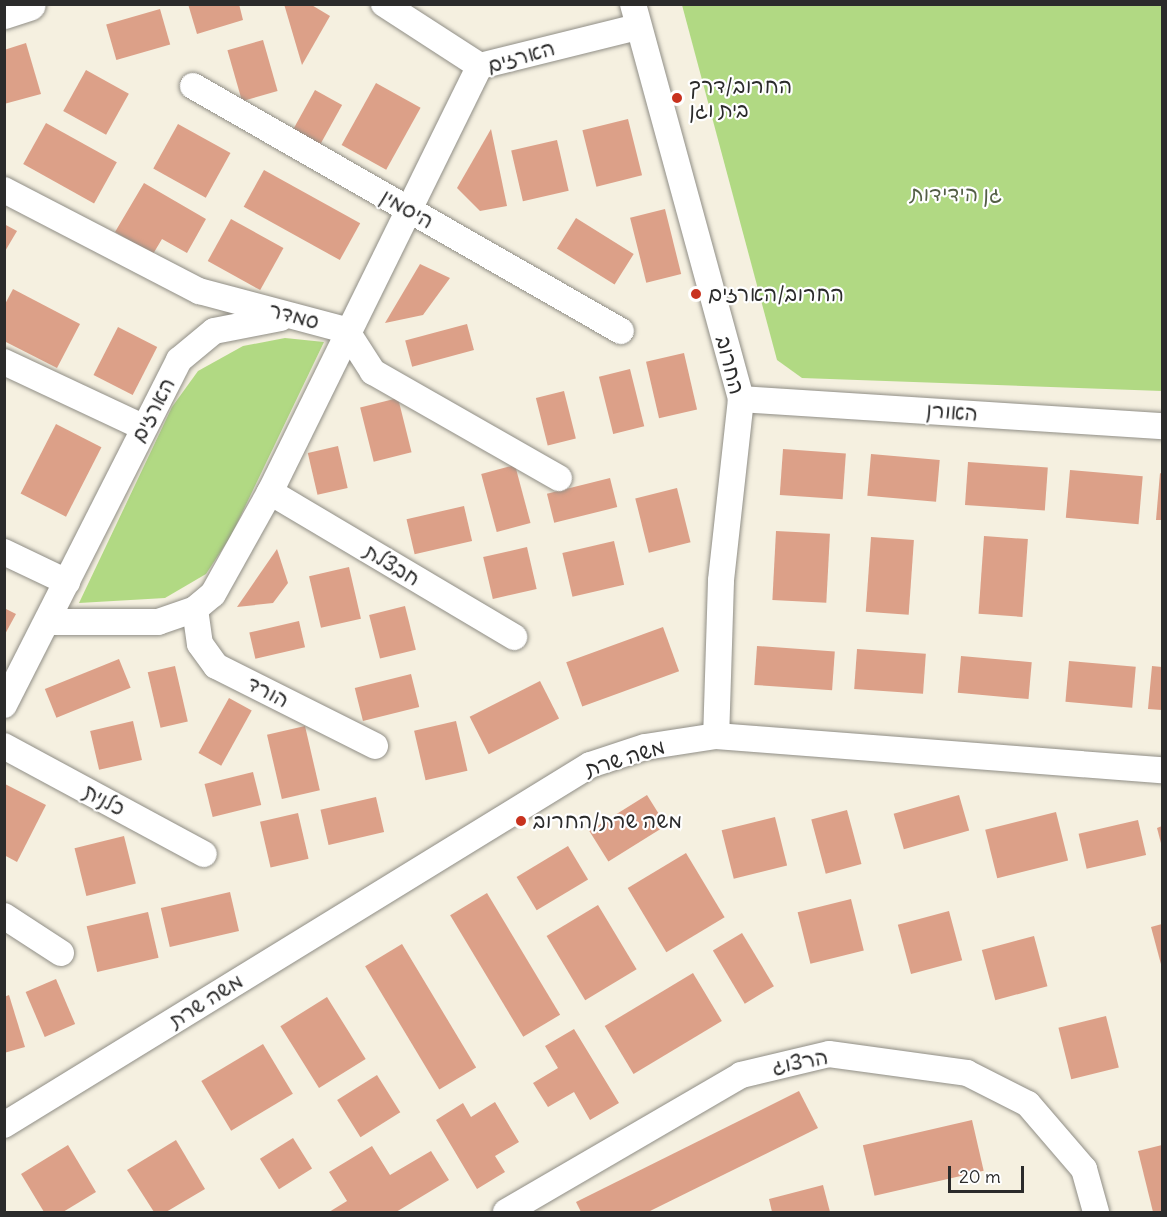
<!DOCTYPE html>
<html>
<head>
<meta charset="utf-8">
<style>
  body { margin:0 }
  #map { position:relative; width:1167px; height:1217px; overflow:hidden; background:#f5f0e0; font-family:Delius,"Playpen Sans Hebrew",sans-serif }
  div>[style] { position:absolute }
  .green>* { inset:0; background:#b1d983 }
  .building>* { inset:0; background:#dca088; transform-origin:0 0 }
  .roads { filter:drop-shadow(0 0 2px #908e86) drop-shadow(0 0 2px #908e86) }
  .minor>* { height:26px; margin:-13px; padding:0 13px; transform-origin:13px; border-radius:13px; background:#fff }
  .major>* { height:33px; margin:-16.5px; padding:0 16.5px; transform-origin:16.5px; border-radius:16.5px; background:#fff }
  .dots>* { width:16px; height:16px; translate:-50% -50%; box-sizing:border-box; border:3px solid #fff; border-radius:50% }
  span { translate:-50% -50%; white-space:nowrap; text-align:center; line-height:1.15; -webkit-text-stroke:4.5px #fff; paint-order:stroke }
  .street-label { font-size:21px; color:#2b2b2b }
  .poi-label { font-size:21px; color:#2b2b2b }
  .left { translate:0 -50%; text-align:left }
  .park-label { font-size:21px; color:#535f45 }
  .frame { position:absolute; inset:0; border:6px solid #2b2b2b; pointer-events:none }
  .scale { position:absolute; left:948px; top:1166px; width:76px; height:27px; box-sizing:border-box; border:3px solid #2b2b2b; border-top:0; padding-left:8px; font-size:18px; line-height:21px; white-space:nowrap; color:#2b2b2b; -webkit-text-stroke:4px #fff; paint-order:stroke }
</style>
</head>
<body>
<div id="map">
  <div class="green">
    <div style="clip-path:polygon(682px 5px,1162px 5px,1162px 391px,802px 378px,777px 360px)"></div>
    <div style="clip-path:polygon(285px 338px,324px 342px,231px 536px,206px 574px,165px 598px,79px 603px,172px 407px,198px 371px,243px 346px)"></div>
  </div>
  <div class="building">
    <div style="clip-path:polygon(188px 4px,239px 4px,243px 20px,197px 34px)"></div>
    <div style="clip-path:polygon(284px 4px,310px 4px,330px 16px,302px 65px)"></div>
    <div style="left:160px;top:9px;width:37px;height:56px;rotate:74deg"></div>
    <div style="left:263px;top:40px;width:53px;height:37px;rotate:74deg"></div>
    <div style="clip-path:polygon(26px 43px,41px 94px,4px 104px,4px 50px)"></div>
    <div style="left:86px;top:70px;width:49px;height:47px;rotate:29deg"></div>
    <div style="left:376px;top:83px;width:51px;height:71px;rotate:29deg"></div>
    <div style="left:315px;top:90px;width:31px;height:48px;rotate:29deg"></div>
    <div style="left:628px;top:119px;width:58px;height:47px;rotate:76deg"></div>
    <div style="left:46px;top:123px;width:81px;height:47px;rotate:29deg"></div>
    <div style="left:178px;top:124px;width:60px;height:51px;rotate:29deg"></div>
    <div style="clip-path:polygon(491px 129px,507px 206px,480px 211px,457px 188px)"></div>
    <div style="left:557px;top:140px;width:52px;height:47px;rotate:77deg"></div>
    <div style="left:264px;top:170px;width:110px;height:42px;rotate:29deg"></div>
    <div style="clip-path:polygon(144px 183px,206px 219px,187px 253px,162px 239px,153px 254px,115px 232px)"></div>
    <div style="left:665px;top:209px;width:67px;height:36px;rotate:76deg"></div>
    <div style="left:576px;top:218px;width:68px;height:36px;rotate:32deg"></div>
    <div style="left:231px;top:219px;width:60px;height:48px;rotate:29deg"></div>
    <div style="clip-path:polygon(4px 224px,17px 231px,4px 253px)"></div>
    <div style="clip-path:polygon(420px 264px,450px 278px,423px 315px,385px 323px)"></div>
    <div style="clip-path:polygon(13px 289px,80px 324px,57px 368px,4px 341px,4px 306px)"></div>
    <div style="left:467px;top:324px;width:27px;height:64px;rotate:75deg"></div>
    <div style="left:118px;top:327px;width:44px;height:54px;rotate:27deg"></div>
    <div style="left:684px;top:353px;width:58px;height:39px;rotate:77deg"></div>
    <div style="left:630px;top:369px;width:59px;height:32px;rotate:76deg"></div>
    <div style="left:564px;top:391px;width:49px;height:29px;rotate:76deg"></div>
    <div style="left:398px;top:398px;width:56px;height:39px;rotate:76deg"></div>
    <div style="left:56px;top:424px;width:51px;height:78px;rotate:27deg"></div>
    <div style="left:338px;top:446px;width:43px;height:31px;rotate:77deg"></div>
    <div style="left:783px;top:449px;width:63px;height:46px;rotate:4deg"></div>
    <div style="left:871px;top:454px;width:69px;height:42px;rotate:5deg"></div>
    <div style="left:968px;top:462px;width:80px;height:43px;rotate:4deg"></div>
    <div style="left:515px;top:465px;width:60px;height:35px;rotate:75deg"></div>
    <div style="left:1070px;top:470px;width:73px;height:48px;rotate:5deg"></div>
    <div style="clip-path:polygon(1160px 473px,1162px 474px,1162px 520px,1156px 520px)"></div>
    <div style="left:610px;top:478px;width:30px;height:65px;rotate:76deg"></div>
    <div style="left:677px;top:488px;width:56px;height:43px;rotate:76deg"></div>
    <div style="left:464px;top:506px;width:36px;height:59px;rotate:77deg"></div>
    <div style="left:776px;top:531px;width:54px;height:69px;rotate:3deg"></div>
    <div style="left:984px;top:536px;width:44px;height:78px;rotate:4deg"></div>
    <div style="left:871px;top:537px;width:43px;height:75px;rotate:4deg"></div>
    <div style="left:614px;top:541px;width:45px;height:53px;rotate:77deg"></div>
    <div style="left:527px;top:547px;width:43px;height:45px;rotate:77deg"></div>
    <div style="clip-path:polygon(277px 549px,288px 583px,273px 603px,237px 607px)"></div>
    <div style="left:349px;top:567px;width:53px;height:41px;rotate:77deg"></div>
    <div style="left:405px;top:606px;width:45px;height:37px;rotate:76deg"></div>
    <div style="clip-path:polygon(4px 608px,16px 614px,4px 636px)"></div>
    <div style="left:299px;top:621px;width:27px;height:51px;rotate:77deg"></div>
    <div style="left:663px;top:627px;width:47px;height:103px;rotate:70deg"></div>
    <div style="left:757px;top:646px;width:78px;height:39px;rotate:4deg"></div>
    <div style="left:857px;top:649px;width:69px;height:40px;rotate:4deg"></div>
    <div style="left:961px;top:656px;width:71px;height:37px;rotate:5deg"></div>
    <div style="left:119px;top:659px;width:31px;height:80px;rotate:68deg"></div>
    <div style="left:1069px;top:661px;width:67px;height:41px;rotate:5deg"></div>
    <div style="left:175px;top:666px;width:57px;height:28px;rotate:77deg"></div>
    <div style="clip-path:polygon(1152px 666px,1162px 667px,1162px 710px,1148px 709px)"></div>
    <div style="left:411px;top:674px;width:34px;height:58px;rotate:76deg"></div>
    <div style="left:540px;top:681px;width:42px;height:79px;rotate:63deg"></div>
    <div style="left:229px;top:698px;width:26px;height:63px;rotate:29deg"></div>
    <div style="left:133px;top:721px;width:40px;height:44px;rotate:77deg"></div>
    <div style="left:456px;top:721px;width:51px;height:43px;rotate:77deg"></div>
    <div style="left:305px;top:726px;width:66px;height:39px;rotate:77deg"></div>
    <div style="left:253px;top:772px;width:34px;height:50px;rotate:76deg"></div>
    <div style="clip-path:polygon(5px 784px,46px 805px,17px 862px,4px 855px)"></div>
    <div style="left:647px;top:795px;width:36px;height:68px;rotate:58deg"></div>
    <div style="left:959px;top:795px;width:37px;height:68px;rotate:74deg"></div>
    <div style="left:376px;top:797px;width:36px;height:57px;rotate:77deg"></div>
    <div style="left:847px;top:810px;width:56px;height:37px;rotate:75deg"></div>
    <div style="left:1056px;top:812px;width:50px;height:73px;rotate:76deg"></div>
    <div style="left:298px;top:813px;width:47px;height:39px;rotate:77deg"></div>
    <div style="left:775px;top:817px;width:50px;height:55px;rotate:76deg"></div>
    <div style="left:1138px;top:820px;width:36px;height:61px;rotate:77deg"></div>
    <div style="clip-path:polygon(1162px 826px,1162px 847px,1157px 828px)"></div>
    <div style="left:124px;top:836px;width:49px;height:51px;rotate:76deg"></div>
    <div style="left:568px;top:846px;width:39px;height:60px;rotate:59deg"></div>
    <div style="left:686px;top:853px;width:75px;height:68px;rotate:59deg"></div>
    <div style="left:230px;top:892px;width:40px;height:71px;rotate:77deg"></div>
    <div style="left:487px;top:893px;width:142px;height:43px;rotate:59deg"></div>
    <div style="left:851px;top:899px;width:53px;height:55px;rotate:76deg"></div>
    <div style="left:598px;top:905px;width:75px;height:60px;rotate:59deg"></div>
    <div style="left:949px;top:911px;width:51px;height:53px;rotate:75deg"></div>
    <div style="left:148px;top:912px;width:47px;height:63px;rotate:77deg"></div>
    <div style="clip-path:polygon(1162px 924px,1162px 968px,1151px 927px)"></div>
    <div style="left:742px;top:933px;width:62px;height:34px;rotate:59deg"></div>
    <div style="left:1034px;top:936px;width:52px;height:54px;rotate:75deg"></div>
    <div style="left:402px;top:944px;width:144px;height:43px;rotate:59deg"></div>
    <div style="left:693px;top:973px;width:56px;height:103px;rotate:59deg"></div>
    <div style="left:56px;top:979px;width:49px;height:33px;rotate:67deg"></div>
    <div style="clip-path:polygon(9px 995px,25px 1047px,4px 1053px,4px 997px)"></div>
    <div style="left:327px;top:997px;width:73px;height:55px;rotate:58deg"></div>
    <div style="left:1106px;top:1016px;width:53px;height:49px;rotate:76deg"></div>
    <div style="clip-path:polygon(574px 1029px,619px 1103px,590px 1120px,574px 1092px,548px 1107px,533px 1083px,558px 1068px,545px 1046px)"></div>
    <div style="left:263px;top:1044px;width:58px;height:72px;rotate:59deg"></div>
    <div style="left:377px;top:1075px;width:44px;height:47px;rotate:58deg"></div>
    <div style="clip-path:polygon(799px 1091px,818px 1128px,648px 1212px,581px 1212px,576px 1202px)"></div>
    <div style="clip-path:polygon(495px 1102px,519px 1142px,495px 1156px,505px 1172px,477px 1189px,436px 1120px,463px 1103px,471px 1117px)"></div>
    <div style="left:972px;top:1120px;width:52px;height:112px;rotate:77deg"></div>
    <div style="left:293px;top:1138px;width:36px;height:39px;rotate:58deg"></div>
    <div style="clip-path:polygon(176px 1140px,205px 1189px,166px 1212px,154px 1212px,127px 1170px)"></div>
    <div style="clip-path:polygon(68px 1145px,96px 1192px,63px 1212px,44px 1212px,21px 1174px)"></div>
    <div style="clip-path:polygon(1162px 1145px,1162px 1212px,1153px 1212px,1138px 1151px)"></div>
    <div style="clip-path:polygon(372px 1146px,390px 1175px,431px 1151px,449px 1180px,396px 1212px,329px 1212px,347px 1201px,329px 1172px)"></div>
    <div style="clip-path:polygon(823px 1185px,830px 1212px,772px 1212px,769px 1199px)"></div>
  </div>
  <div class="roads">
    <div class="minor">
      <div style="left:384px;top:4px;width:114px;rotate:32.9deg"></div>
      <div style="left:633px;top:4px;width:409px;rotate:74.7deg"></div>
      <div style="left:741px;top:399px;width:183px;rotate:96.3deg"></div>
      <div style="left:721px;top:581px;width:155px;rotate:91.8deg"></div>
      <div style="left:193px;top:86px;width:493px;rotate:29.8deg"></div>
      <div style="left:4px;top:190px;width:220px;rotate:27.4deg"></div>
      <div style="left:199px;top:291px;width:152px;rotate:14.9deg"></div>
      <div style="left:346px;top:330px;width:50px;rotate:57.3deg"></div>
      <div style="left:373px;top:372px;width:214px;rotate:29.7deg"></div>
      <div style="left:4px;top:362px;width:153px;rotate:25.1deg"></div>
      <div style="left:741px;top:399px;width:422px;rotate:3.7deg"></div>
      <div style="left:270px;top:492px;width:284px;rotate:30.7deg"></div>
      <div style="left:4px;top:552px;width:70px;rotate:25.5deg"></div>
      <div style="left:195px;top:609px;width:35px;rotate:82deg"></div>
      <div style="left:200px;top:644px;width:27px;rotate:54deg"></div>
      <div style="left:216px;top:666px;width:178px;rotate:26.7deg"></div>
      <div style="left:47px;top:622px;width:111px"></div>
      <div style="left:158px;top:622px;width:39px;rotate:-19deg"></div>
      <div style="left:195px;top:609px;width:23px;rotate:-40deg"></div>
      <div style="left:213px;top:594px;width:117px;rotate:-60.8deg"></div>
      <div style="left:270px;top:492px;width:475px;rotate:-63.8deg"></div>
      <div style="left:480px;top:66px;width:163px;rotate:-13.9deg"></div>
      <div style="left:4px;top:705px;width:387px;rotate:-63.1deg"></div>
      <div style="left:179px;top:360px;width:45px;rotate:-39.6deg"></div>
      <div style="left:214px;top:331px;width:68px;rotate:-11deg"></div>
      <div style="left:4px;top:746px;width:227px;rotate:28.4deg"></div>
      <div style="left:4px;top:916px;width:68px;rotate:33deg"></div>
      <div style="left:4px;top:1125px;width:688px;rotate:-31.56deg"></div>
      <div style="left:590px;top:765px;width:58px;rotate:-18.1deg"></div>
      <div style="left:645px;top:747px;width:72px;rotate:-8.8deg"></div>
      <div style="left:716px;top:736px;width:447px;rotate:4.4deg"></div>
      <div style="left:506px;top:1212px;width:272px;rotate:-30.2deg"></div>
      <div style="left:741px;top:1075px;width:90px;rotate:-13.4deg"></div>
      <div style="left:829px;top:1054px;width:139px;rotate:7.8deg"></div>
      <div style="left:967px;top:1073px;width:68px;rotate:26.9deg"></div>
      <div style="left:1028px;top:1104px;width:86px;rotate:49.3deg"></div>
      <div style="left:1084px;top:1169px;width:45px;rotate:74.4deg"></div>
    </div>
    <div class="major">
      <div style="left:4px;top:12px;width:26px;rotate:-18deg"></div>
    </div>
  </div>
  <div class="dots">
    <div style="left:677px;top:98px;background:#c8321e"></div>
    <div style="left:696px;top:294px;background:#c8321e"></div>
    <div style="left:521px;top:821px;background:#c8321e"></div>
  </div>
  <div class="street-label">
    <span style="left:521px;top:57px;rotate:-16deg">הארזים</span>
    <span style="left:407px;top:209px;rotate:30deg">היסמין</span>
    <span style="left:294px;top:316px;rotate:15deg">סמדר</span>
    <span style="left:730px;top:365px;rotate:76deg">החרוב</span>
    <span style="left:153px;top:410px;rotate:-62deg">הארזים</span>
    <span style="left:952px;top:412px;rotate:4deg">האורן</span>
    <span style="left:392px;top:565px;rotate:31deg">חבצלת</span>
    <span style="left:268px;top:692px;rotate:27deg">הורד</span>
    <span style="left:625px;top:758px;rotate:-17deg">משה שרת</span>
    <span style="left:104px;top:800px;rotate:28deg">כלנית</span>
    <span style="left:206px;top:1001px;rotate:-32deg">משה שרת</span>
    <span style="left:800px;top:1062px;rotate:-11deg">הרצוג</span>
  </div>
  <div class="poi-label">
    <span class="left" style="left:689px;top:98px">החרוב/דרך<br>בית וגן</span>
    <span class="left" style="left:708px;top:294px">החרוב/הארזים</span>
    <span class="left" style="left:533px;top:821px">משה שרת/החרוב</span>
  </div>
  <div class="park-label">
    <span style="left:956px;top:194px">גן הידידות</span>
  </div>
  <div class="frame"></div>
  <div class="scale">20 m</div>
</div>
</body>
</html>
